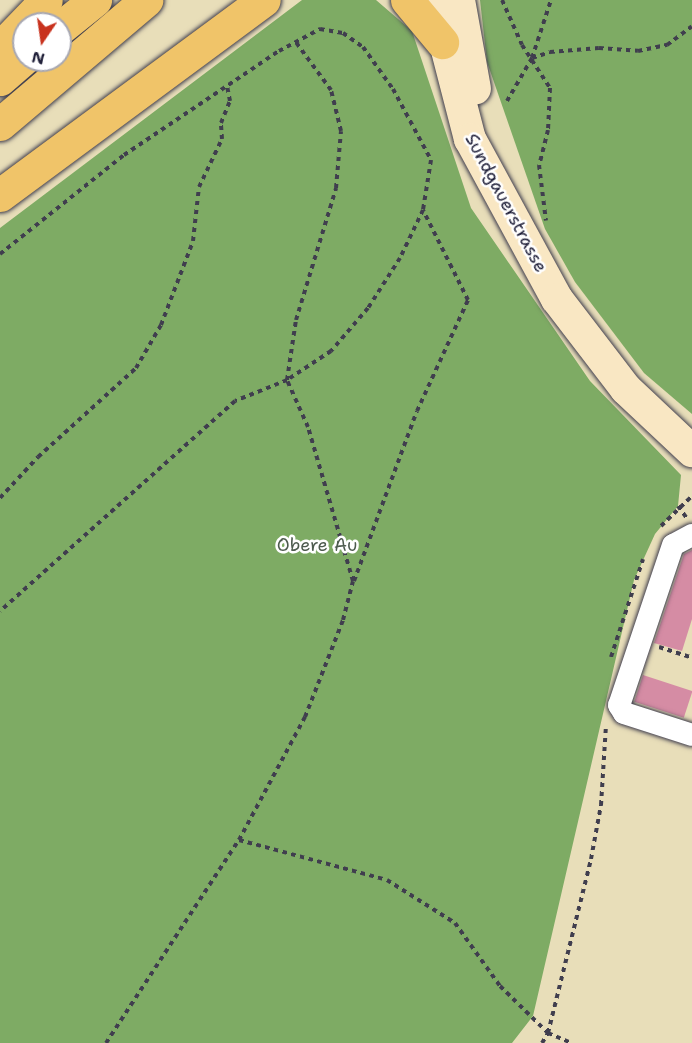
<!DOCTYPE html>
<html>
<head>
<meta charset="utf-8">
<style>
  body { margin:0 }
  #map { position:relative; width:692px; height:1043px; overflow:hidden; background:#e8deb9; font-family:"Shantell Sans",sans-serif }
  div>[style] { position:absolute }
  .forest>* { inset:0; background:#7eab64 }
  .building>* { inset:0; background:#d58ca4; transform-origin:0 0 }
  .path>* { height:4px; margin-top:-2px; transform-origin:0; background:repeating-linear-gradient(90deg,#403e4e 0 4.5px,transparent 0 9px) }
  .roads { filter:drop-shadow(0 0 2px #403e4e) drop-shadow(0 0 2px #403e4e) }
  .minor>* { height:22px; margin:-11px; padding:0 11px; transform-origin:11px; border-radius:11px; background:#fff }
  .secondary>* { height:32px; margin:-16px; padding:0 16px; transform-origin:16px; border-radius:16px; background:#f9e7c3 }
  .motorway>* { height:33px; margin:-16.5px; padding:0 16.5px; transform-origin:16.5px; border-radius:16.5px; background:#f0c469 }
  span { translate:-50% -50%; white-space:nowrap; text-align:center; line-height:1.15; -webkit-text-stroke:5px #fff; paint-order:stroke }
  .street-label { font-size:18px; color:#22223b }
  .park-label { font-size:18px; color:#4d5b4e }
  .north { position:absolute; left:12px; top:12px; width:60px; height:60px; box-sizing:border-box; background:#fff; border:2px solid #a7a7b1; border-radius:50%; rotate:193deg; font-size:16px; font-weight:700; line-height:24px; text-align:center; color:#22223b }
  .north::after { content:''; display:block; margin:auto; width:21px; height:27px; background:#c8321e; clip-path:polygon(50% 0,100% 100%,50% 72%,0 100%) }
</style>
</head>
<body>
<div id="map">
  <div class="forest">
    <div style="clip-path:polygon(302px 0,376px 0,412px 31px,471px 208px,590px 381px,681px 475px,678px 506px,655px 534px,634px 580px,533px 1016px,512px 1043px,0 1043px,0 228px)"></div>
    <div style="clip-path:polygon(480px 0,692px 0,692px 414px,644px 373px,575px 282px,545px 229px,487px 62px)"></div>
  </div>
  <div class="building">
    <div style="clip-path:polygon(692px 550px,692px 619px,682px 651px,654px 643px,684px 554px)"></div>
    <div style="left:643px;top:675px;width:52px;height:28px;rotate:18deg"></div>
  </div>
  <div class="path">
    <div style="left:502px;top:0;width:49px;rotate:66deg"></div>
    <div style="left:522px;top:45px;width:51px;rotate:56.9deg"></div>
    <div style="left:550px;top:88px;width:42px;rotate:92.7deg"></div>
    <div style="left:548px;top:130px;width:36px;rotate:104deg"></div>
    <div style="left:539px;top:165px;width:56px;rotate:82.9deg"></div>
    <div style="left:532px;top:58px;width:19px;rotate:-18deg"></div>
    <div style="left:550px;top:52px;width:49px;rotate:-4.7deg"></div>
    <div style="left:599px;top:48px;width:39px;rotate:4deg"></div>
    <div style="left:638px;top:51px;width:30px;rotate:-12deg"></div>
    <div style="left:667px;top:45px;width:31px;rotate:-37deg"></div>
    <div style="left:507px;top:101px;width:50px;rotate:-59.8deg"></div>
    <div style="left:532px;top:58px;width:61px;rotate:-71.9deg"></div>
    <div style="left:0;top:254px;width:159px;rotate:-38.6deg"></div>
    <div style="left:124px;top:155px;width:187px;rotate:-33.9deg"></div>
    <div style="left:279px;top:51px;width:47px;rotate:-28.2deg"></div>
    <div style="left:320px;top:29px;width:23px;rotate:10deg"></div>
    <div style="left:343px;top:33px;width:24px;rotate:35deg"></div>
    <div style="left:363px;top:47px;width:52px;rotate:54.5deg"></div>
    <div style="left:393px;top:89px;width:81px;rotate:61.8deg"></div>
    <div style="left:431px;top:160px;width:51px;rotate:99.1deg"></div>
    <div style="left:423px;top:210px;width:53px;rotate:115.6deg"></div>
    <div style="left:400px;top:258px;width:59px;rotate:122.6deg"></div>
    <div style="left:368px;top:308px;width:57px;rotate:130.7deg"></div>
    <div style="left:331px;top:351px;width:53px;rotate:146.6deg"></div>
    <div style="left:287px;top:380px;width:56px;rotate:158deg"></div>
    <div style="left:235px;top:401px;width:315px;rotate:138.2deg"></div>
    <div style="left:0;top:498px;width:56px;rotate:-47.2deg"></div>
    <div style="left:38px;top:457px;width:132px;rotate:-42.2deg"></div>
    <div style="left:136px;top:368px;width:50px;rotate:-59.8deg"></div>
    <div style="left:161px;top:325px;width:90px;rotate:-69.1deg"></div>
    <div style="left:193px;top:241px;width:54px;rotate:-83.7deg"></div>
    <div style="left:199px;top:187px;width:53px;rotate:-64.4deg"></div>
    <div style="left:222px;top:139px;width:16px;rotate:-94deg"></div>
    <div style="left:221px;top:123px;width:24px;rotate:-68deg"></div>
    <div style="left:230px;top:101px;width:16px;rotate:-101deg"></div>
    <div style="left:678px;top:506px;width:14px;rotate:54deg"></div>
    <div style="left:661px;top:526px;width:43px;rotate:-44.1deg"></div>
    <div style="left:354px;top:581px;width:181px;rotate:-69.7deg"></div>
    <div style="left:417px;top:411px;width:122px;rotate:-65.3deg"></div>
    <div style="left:468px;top:300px;width:101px;rotate:-116.6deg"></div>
    <div style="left:659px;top:647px;width:35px;rotate:18deg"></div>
    <div style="left:611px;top:657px;width:103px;rotate:-71.9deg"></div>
    <div style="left:239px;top:840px;width:153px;rotate:15.1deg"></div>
    <div style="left:387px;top:880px;width:80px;rotate:32.3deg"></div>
    <div style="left:455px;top:923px;width:77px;rotate:54.5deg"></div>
    <div style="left:500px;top:986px;width:67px;rotate:44.4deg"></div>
    <div style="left:548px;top:1033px;width:25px;rotate:23deg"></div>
    <div style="left:106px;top:1043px;width:243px;rotate:-56.8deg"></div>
    <div style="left:239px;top:840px;width:140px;rotate:-61.8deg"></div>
    <div style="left:305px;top:717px;width:104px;rotate:-68.6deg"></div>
    <div style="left:343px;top:620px;width:40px;rotate:-75.6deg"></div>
    <div style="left:353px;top:581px;width:160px;rotate:-106.3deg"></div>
    <div style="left:308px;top:427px;width:51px;rotate:-114.1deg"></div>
    <div style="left:287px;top:380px;width:61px;rotate:-81.5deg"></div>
    <div style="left:296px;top:320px;width:138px;rotate:-73.1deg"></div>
    <div style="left:336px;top:188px;width:57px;rotate:-85deg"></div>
    <div style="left:341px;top:131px;width:42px;rotate:-103.7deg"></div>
    <div style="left:331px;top:90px;width:61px;rotate:-126.3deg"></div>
    <div style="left:542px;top:1043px;width:12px;rotate:-59deg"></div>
    <div style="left:548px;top:1033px;width:179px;rotate:-76.1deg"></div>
    <div style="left:591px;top:859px;width:55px;rotate:-79.5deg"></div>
    <div style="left:601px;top:805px;width:80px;rotate:-86.4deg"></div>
  </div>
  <div class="roads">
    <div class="minor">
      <div style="left:692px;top:535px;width:21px;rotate:152deg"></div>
      <div style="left:673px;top:545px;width:169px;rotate:108.6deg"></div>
      <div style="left:619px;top:705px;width:9px;rotate:58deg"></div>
      <div style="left:624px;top:713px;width:71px;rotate:17.9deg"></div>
    </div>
    <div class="secondary">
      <div style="left:434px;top:0;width:144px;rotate:75.5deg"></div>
      <div style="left:470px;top:139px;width:182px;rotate:61.5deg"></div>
      <div style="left:557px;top:299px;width:113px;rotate:52.5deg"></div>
      <div style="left:626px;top:389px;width:91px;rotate:43.2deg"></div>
      <div style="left:459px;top:0;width:90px;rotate:79.8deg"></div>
    </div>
    <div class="motorway">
      <div style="left:407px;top:0;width:55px;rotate:50.2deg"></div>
      <div style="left:60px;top:28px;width:45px;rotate:-38.7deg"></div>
      <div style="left:0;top:48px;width:66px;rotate:-46.2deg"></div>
      <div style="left:0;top:79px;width:32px;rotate:-41deg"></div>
      <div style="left:0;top:124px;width:192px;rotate:-40.3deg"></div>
      <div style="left:0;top:195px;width:328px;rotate:-36.5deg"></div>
    </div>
  </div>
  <div class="street-label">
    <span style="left:506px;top:203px;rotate:62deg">Sundgauerstrasse</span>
  </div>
  <div class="park-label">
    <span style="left:317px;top:545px">Obere Au</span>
  </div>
  <div class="north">N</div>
</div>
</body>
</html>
